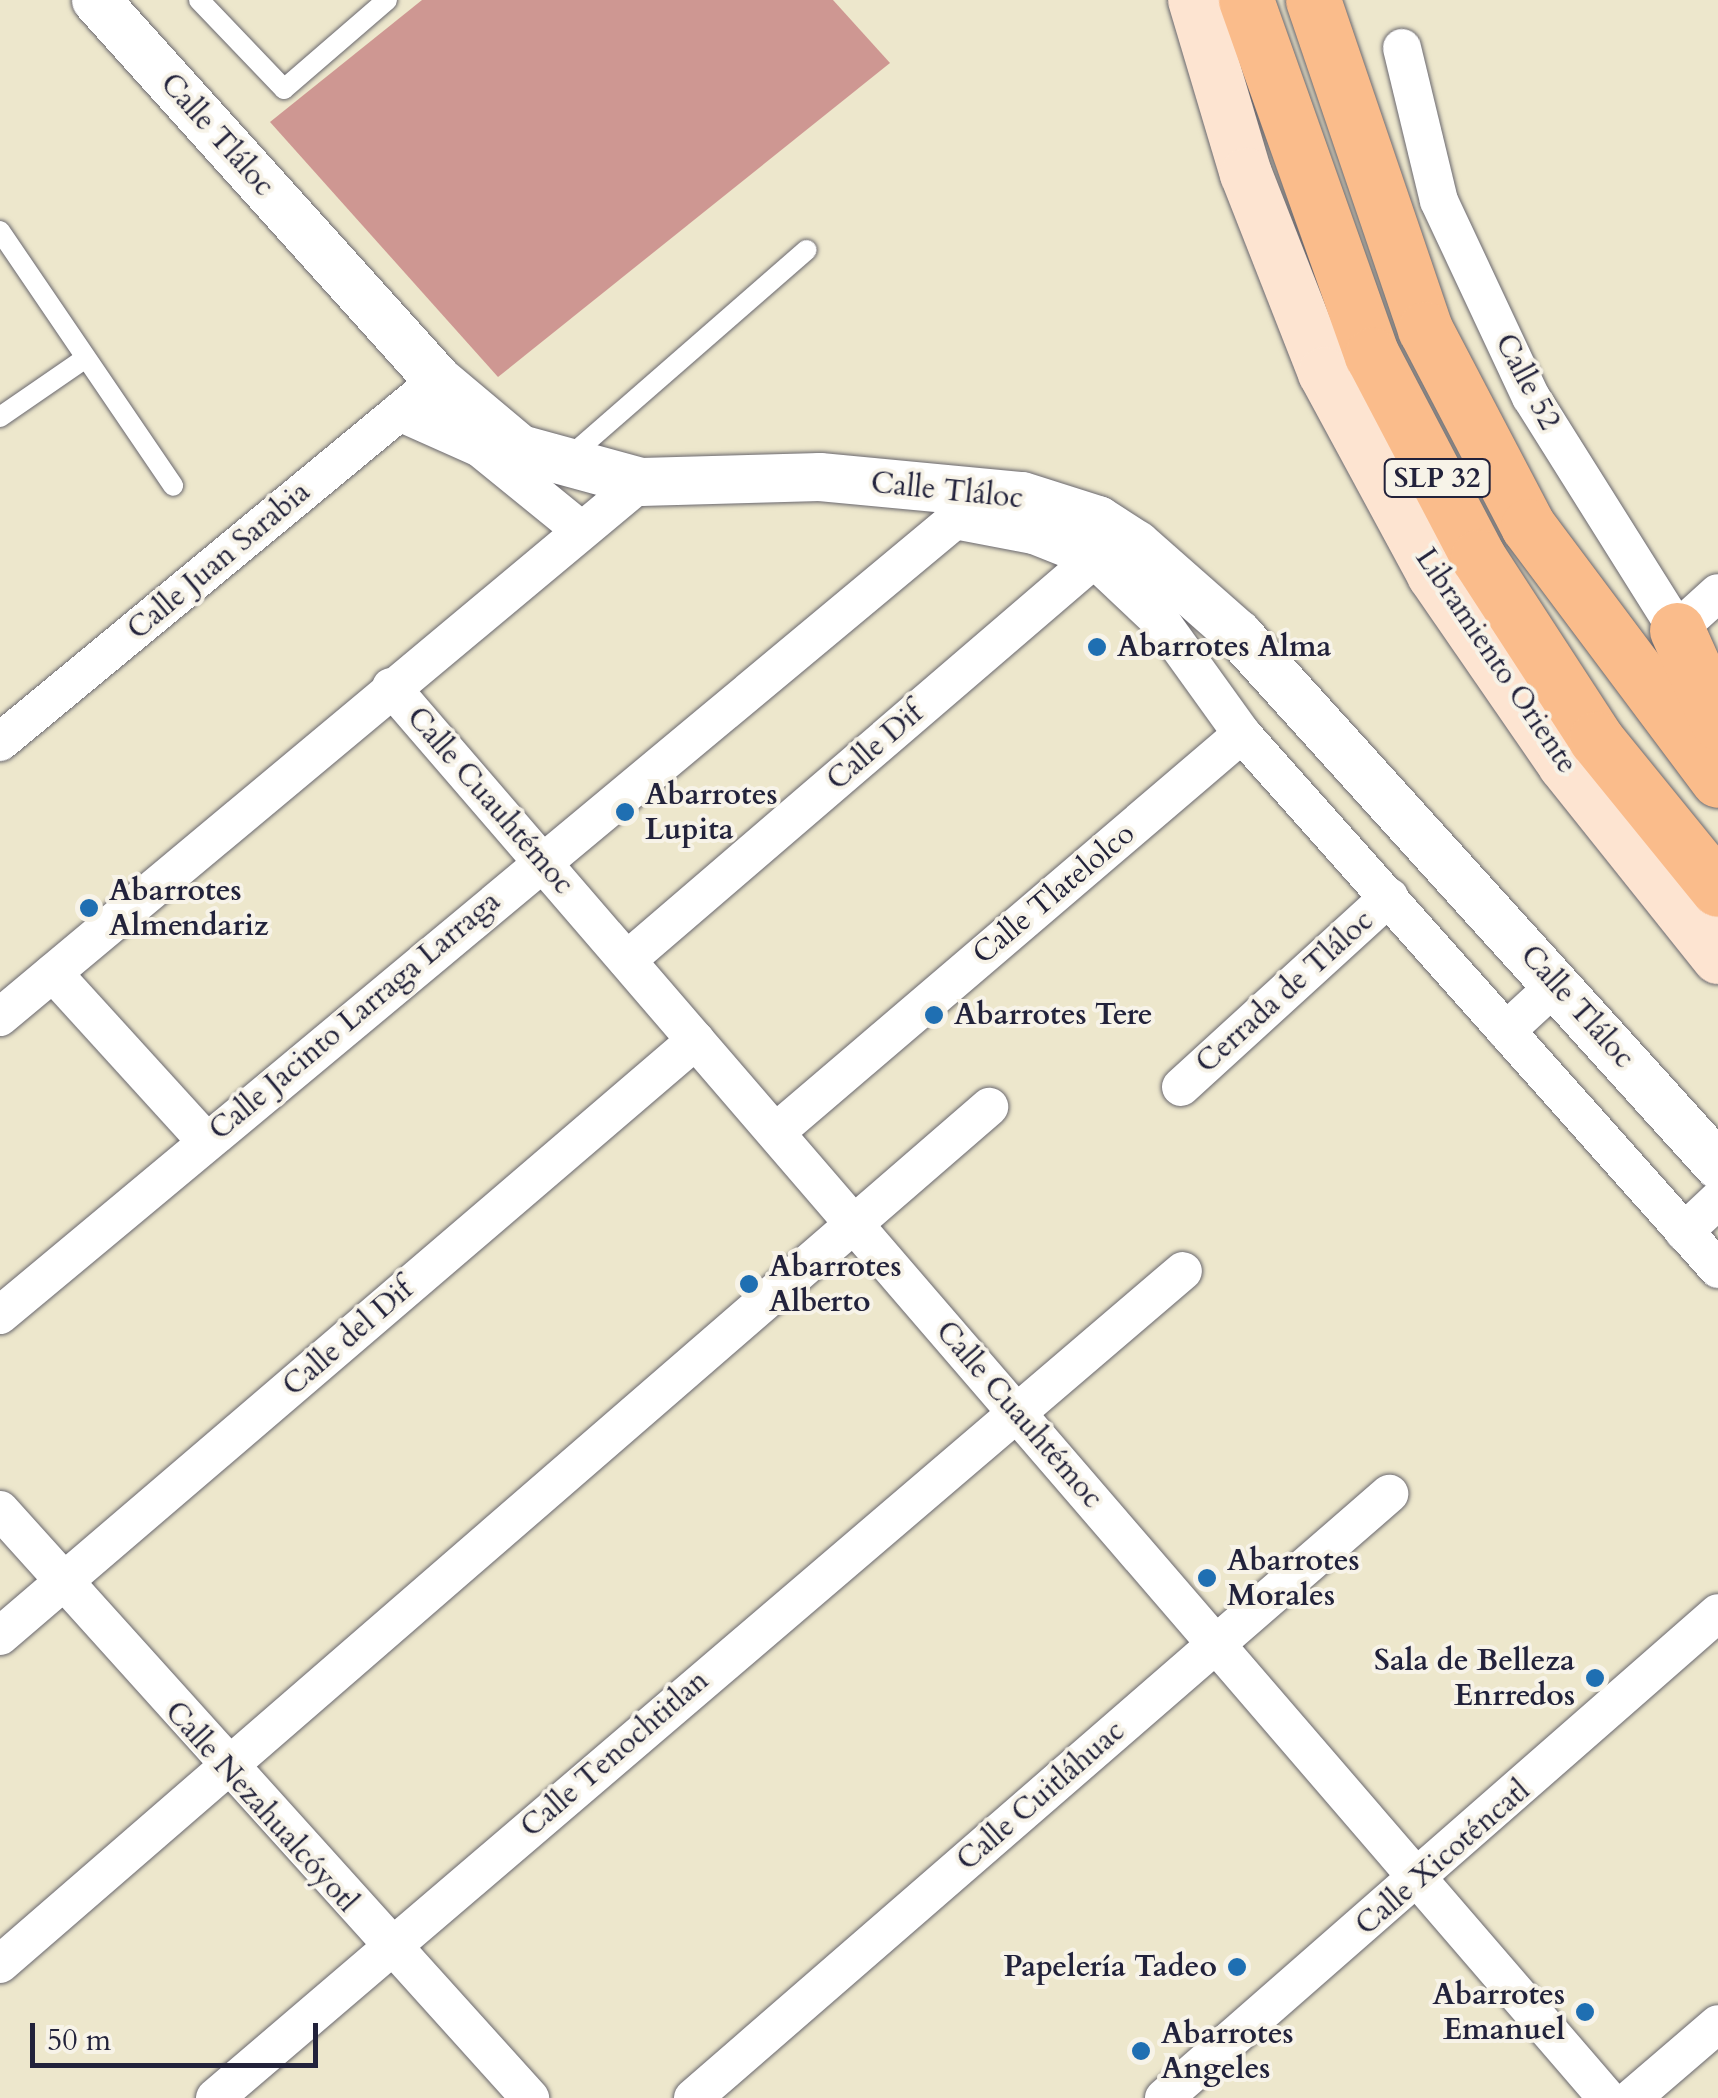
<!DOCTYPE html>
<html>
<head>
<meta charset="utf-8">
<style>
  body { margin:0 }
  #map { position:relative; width:1718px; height:2098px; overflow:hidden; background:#ede7cc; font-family:Cardo,serif }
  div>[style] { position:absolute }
  .building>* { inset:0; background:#ce9792 }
  .roads { filter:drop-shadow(0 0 2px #69676e) drop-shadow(0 0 2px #69676e) }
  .service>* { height:20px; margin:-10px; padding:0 10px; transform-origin:10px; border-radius:10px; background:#fff }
  .minor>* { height:38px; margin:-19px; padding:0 19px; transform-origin:19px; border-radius:19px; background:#fff }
  .tertiary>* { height:48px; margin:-24px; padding:0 24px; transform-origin:24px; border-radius:24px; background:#fff }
  .secondary>* { height:52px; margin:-26px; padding:0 26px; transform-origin:26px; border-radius:26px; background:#fde4d1 }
  .trunk>* { height:55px; margin:-27.5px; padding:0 27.5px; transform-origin:27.5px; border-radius:27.5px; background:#fabc8b }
  .dots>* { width:28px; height:28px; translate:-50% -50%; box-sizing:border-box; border:5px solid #f7f3e8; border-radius:50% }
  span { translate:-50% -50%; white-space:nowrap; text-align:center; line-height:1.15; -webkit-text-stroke:8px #f7f3e8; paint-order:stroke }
  .shield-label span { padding:2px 8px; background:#f7f3e8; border:2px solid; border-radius:8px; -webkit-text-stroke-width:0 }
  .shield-label { font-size:28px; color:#22223b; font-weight:700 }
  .street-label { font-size:30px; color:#22223b }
  .poi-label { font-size:30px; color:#22223b; font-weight:700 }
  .left { translate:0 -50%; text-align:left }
  .right { translate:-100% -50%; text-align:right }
  .scale { position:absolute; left:30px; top:2023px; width:288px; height:45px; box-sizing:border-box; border:5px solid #22223b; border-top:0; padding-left:12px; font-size:30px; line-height:35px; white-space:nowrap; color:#22223b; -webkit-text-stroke:8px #f7f3e8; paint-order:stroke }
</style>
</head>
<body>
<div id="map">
  <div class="building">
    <div style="clip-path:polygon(422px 0,833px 0,890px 63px,498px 377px,270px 122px)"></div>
  </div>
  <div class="roads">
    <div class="service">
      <div style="left:199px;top:0;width:123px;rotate:46.3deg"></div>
      <div style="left:284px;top:89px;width:136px;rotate:-40.8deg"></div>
      <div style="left:0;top:231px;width:308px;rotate:55.8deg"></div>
      <div style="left:0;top:417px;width:104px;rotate:-34.5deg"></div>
      <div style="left:567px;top:459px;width:318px;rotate:-41.1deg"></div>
    </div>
    <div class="minor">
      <div style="left:1402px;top:48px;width:157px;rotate:76.4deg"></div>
      <div style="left:1439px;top:201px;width:217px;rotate:64.9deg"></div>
      <div style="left:1531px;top:397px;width:275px;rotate:57.9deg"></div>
      <div style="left:1677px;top:630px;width:55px;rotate:-42.1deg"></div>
      <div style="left:399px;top:412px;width:89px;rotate:24deg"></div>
      <div style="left:480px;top:448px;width:130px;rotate:39.1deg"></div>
      <div style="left:391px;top:687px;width:1863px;rotate:49.25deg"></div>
      <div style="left:0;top:742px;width:568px;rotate:-39.57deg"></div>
      <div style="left:627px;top:960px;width:616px;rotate:-40.65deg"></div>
      <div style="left:1094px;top:559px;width:22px;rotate:-85deg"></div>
      <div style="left:53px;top:973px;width:227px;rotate:47.7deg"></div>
      <div style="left:0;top:1017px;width:835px;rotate:-39.85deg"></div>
      <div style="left:1506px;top:1031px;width:69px;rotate:-42.7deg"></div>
      <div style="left:1181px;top:1087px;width:282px;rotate:-42.4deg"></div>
      <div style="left:776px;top:1132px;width:613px;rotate:-40.5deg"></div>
      <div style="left:1684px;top:1232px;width:47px;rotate:-43.3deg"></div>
      <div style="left:0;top:1315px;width:1243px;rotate:-39.78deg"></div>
      <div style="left:955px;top:520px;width:80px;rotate:10.8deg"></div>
      <div style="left:1034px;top:535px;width:65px;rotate:21.8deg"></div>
      <div style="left:1094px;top:559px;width:95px;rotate:43.3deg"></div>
      <div style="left:1163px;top:624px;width:135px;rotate:54.3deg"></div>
      <div style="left:1242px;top:734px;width:716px;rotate:48.34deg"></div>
      <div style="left:0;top:1510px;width:792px;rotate:47.97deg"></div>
      <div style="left:0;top:1636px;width:916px;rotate:-40.57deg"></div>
      <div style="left:0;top:1964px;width:1309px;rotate:-40.91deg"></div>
      <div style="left:215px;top:2098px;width:1273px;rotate:-40.51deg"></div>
      <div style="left:693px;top:2098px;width:922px;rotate:-40.95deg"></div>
      <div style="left:1164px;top:2098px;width:736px;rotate:-41.2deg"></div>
      <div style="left:1632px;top:2098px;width:113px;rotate:-40.7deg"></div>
    </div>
    <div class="tertiary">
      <div style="left:96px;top:0;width:511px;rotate:48.01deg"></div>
      <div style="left:438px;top:380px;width:107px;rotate:40.1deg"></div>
      <div style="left:520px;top:449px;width:125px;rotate:15.3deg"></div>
      <div style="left:641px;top:482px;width:179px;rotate:-1.6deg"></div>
      <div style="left:820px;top:477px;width:203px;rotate:5.4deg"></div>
      <div style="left:1022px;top:496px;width:80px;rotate:17.5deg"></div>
      <div style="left:1098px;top:520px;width:46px;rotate:32.7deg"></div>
      <div style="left:1137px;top:545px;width:135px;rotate:41.4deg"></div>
      <div style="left:1238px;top:634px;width:716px;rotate:47.89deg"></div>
    </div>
    <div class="secondary">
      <div style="left:1194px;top:0;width:182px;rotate:73.4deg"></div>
      <div style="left:1246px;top:174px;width:214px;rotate:68.6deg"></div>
      <div style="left:1324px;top:373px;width:230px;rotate:61.6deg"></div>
      <div style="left:1433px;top:575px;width:231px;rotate:55.4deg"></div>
      <div style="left:1564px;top:765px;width:247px;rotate:51.4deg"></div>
    </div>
    <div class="trunk">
      <div style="left:1246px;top:0;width:377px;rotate:70.5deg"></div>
      <div style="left:1372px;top:355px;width:228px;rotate:62.3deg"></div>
      <div style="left:1478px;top:557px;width:217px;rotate:57deg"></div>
      <div style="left:1596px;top:739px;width:193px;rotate:50.9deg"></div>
      <div style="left:1313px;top:0;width:348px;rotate:71.2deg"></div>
      <div style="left:1425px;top:329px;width:222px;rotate:62.4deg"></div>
      <div style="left:1528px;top:526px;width:317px;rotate:53.2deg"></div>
      <div style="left:1677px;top:630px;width:101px;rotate:66deg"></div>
    </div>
  </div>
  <div class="dots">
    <div style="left:1097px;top:647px;background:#1f6fb2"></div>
    <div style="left:625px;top:812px;background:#1f6fb2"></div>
    <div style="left:89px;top:908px;background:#1f6fb2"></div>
    <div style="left:934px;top:1015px;background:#1f6fb2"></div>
    <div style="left:749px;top:1284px;background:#1f6fb2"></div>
    <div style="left:1207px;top:1578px;background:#1f6fb2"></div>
    <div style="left:1595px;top:1678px;background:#1f6fb2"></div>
    <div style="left:1237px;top:1967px;background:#1f6fb2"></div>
    <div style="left:1585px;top:2012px;background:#1f6fb2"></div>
    <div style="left:1141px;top:2051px;background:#1f6fb2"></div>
  </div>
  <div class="shield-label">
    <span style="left:1437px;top:478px">SLP 32</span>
  </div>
  <div class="street-label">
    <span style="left:217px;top:135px;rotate:48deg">Calle Tláloc</span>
    <span style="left:1527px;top:382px;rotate:62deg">Calle 52</span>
    <span style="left:947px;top:491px;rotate:6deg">Calle Tláloc</span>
    <span style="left:219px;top:561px;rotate:-40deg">Calle Juan Sarabia</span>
    <span style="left:1496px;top:661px;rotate:56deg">Libramiento Oriente</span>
    <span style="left:875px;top:747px;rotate:-41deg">Calle Dif</span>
    <span style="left:490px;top:801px;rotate:49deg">Calle Cuauhtémoc</span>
    <span style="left:1054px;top:894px;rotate:-40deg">Calle Tlatelolco</span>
    <span style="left:1285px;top:992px;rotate:-42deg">Cerrada de Tláloc</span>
    <span style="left:1577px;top:1007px;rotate:48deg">Calle Tláloc</span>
    <span style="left:355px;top:1016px;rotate:-40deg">Calle Jacinto Larraga Larraga</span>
    <span style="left:348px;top:1338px;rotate:-41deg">Calle del Dif</span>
    <span style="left:1019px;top:1415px;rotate:49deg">Calle Cuauhtémoc</span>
    <span style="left:615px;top:1754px;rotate:-41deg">Calle Tenochtitlan</span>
    <span style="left:1041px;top:1796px;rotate:-41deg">Calle Cuitláhuac</span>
    <span style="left:261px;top:1807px;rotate:48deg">Calle Nezahualcóyotl</span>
    <span style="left:1443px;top:1858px;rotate:-41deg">Calle Xicoténcatl</span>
  </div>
  <div class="poi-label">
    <span class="left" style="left:1117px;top:647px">Abarrotes Alma</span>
    <span class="left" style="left:645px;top:812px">Abarrotes<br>Lupita</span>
    <span class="left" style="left:109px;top:908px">Abarrotes<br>Almendariz</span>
    <span class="left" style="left:954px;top:1015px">Abarrotes Tere</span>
    <span class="left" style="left:769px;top:1284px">Abarrotes<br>Alberto</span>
    <span class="left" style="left:1227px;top:1578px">Abarrotes<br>Morales</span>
    <span class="right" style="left:1575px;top:1678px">Sala de Belleza<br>Enrredos</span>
    <span class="right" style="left:1217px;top:1967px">Papelería Tadeo</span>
    <span class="right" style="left:1565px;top:2012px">Abarrotes<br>Emanuel</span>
    <span class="left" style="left:1161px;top:2051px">Abarrotes<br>Angeles</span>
  </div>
  <div class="scale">50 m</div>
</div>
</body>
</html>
